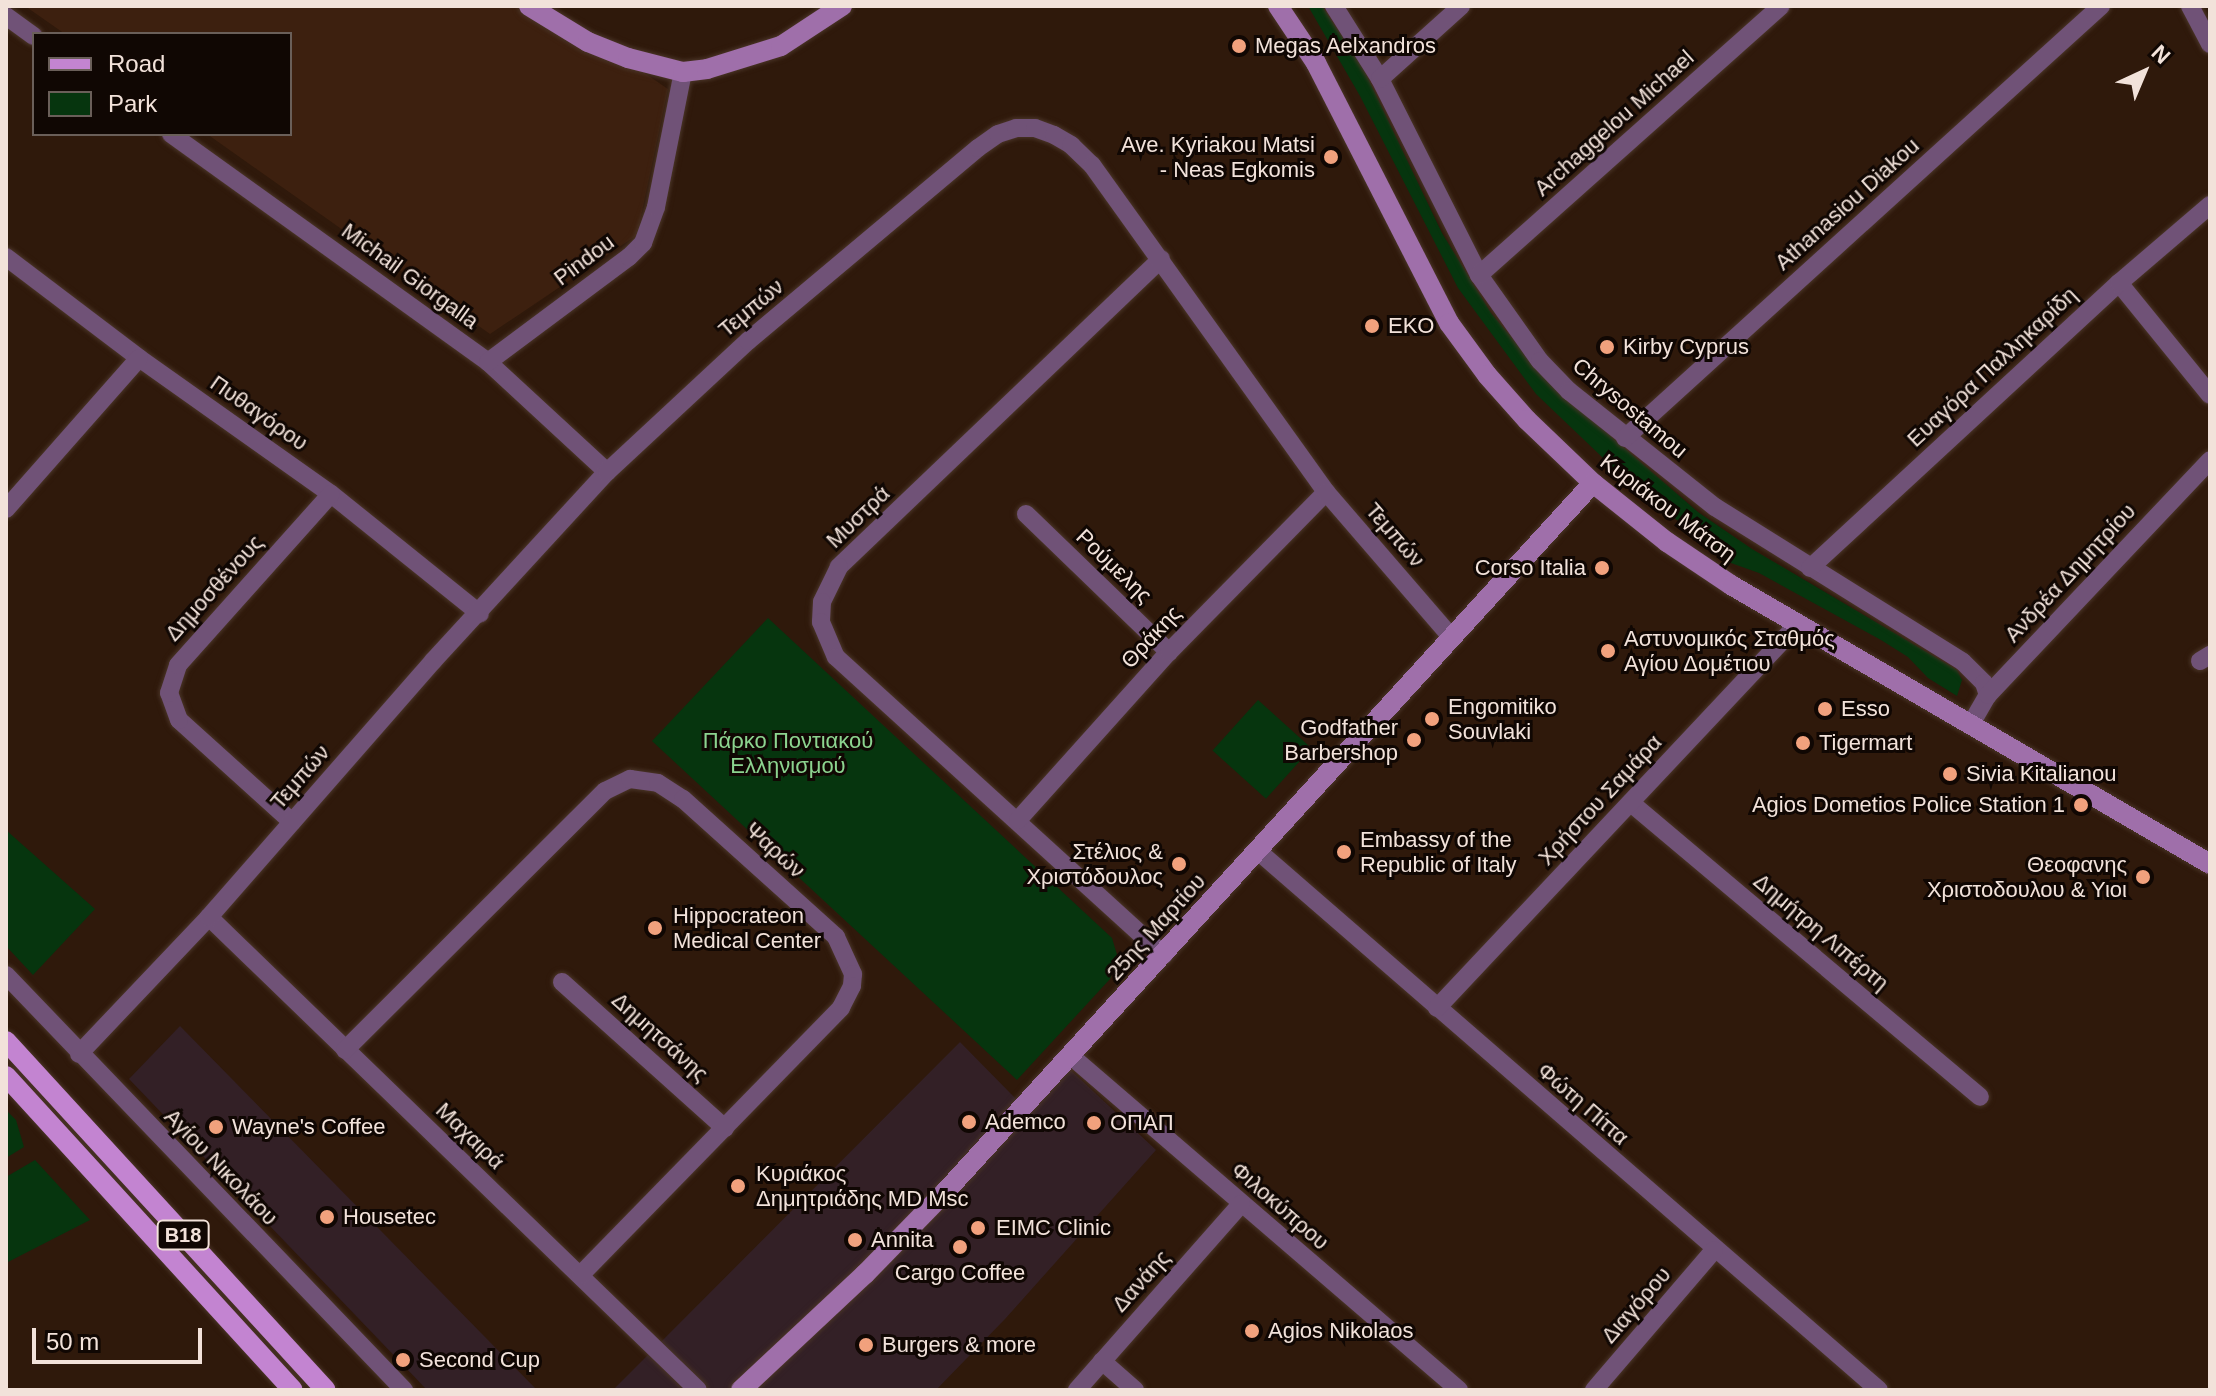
<!DOCTYPE html>
<html>
<head>
<meta charset="utf-8">
<style>
  body { margin:0 }
  #map { position:relative; width:2216px; height:1396px; overflow:hidden; background:#2f190b; font-family:Helvetica,sans-serif }
  div>[style] { position:absolute }
  .commercial>* { inset:0; background:#332026 }
  .built>* { inset:0; background:#3d200f }
  .green>* { inset:0; background:#06350e; transform-origin:0 0 }
  .roads { filter:drop-shadow(0 0 2px #4a3528) drop-shadow(0 0 2px #4a3528) }
  .street>* { height:18px; margin:-9px; padding:0 9px; transform-origin:9px; border-radius:9px; background:#705277 }
  .secondary>* { height:20px; margin:-10px; padding:0 10px; transform-origin:10px; border-radius:10px; background:#9f6faa }
  .primary>* { height:20px; margin:-10px; padding:0 10px; transform-origin:10px; border-radius:10px; background:#c384d1 }
  .dots>* { width:22px; height:22px; translate:-50% -50%; box-sizing:border-box; border:4px solid #100703; border-radius:50% }
  span { translate:-50% -50%; white-space:nowrap; text-align:center; line-height:1.15; -webkit-text-stroke:6px #100703; paint-order:stroke }
  .shield-label span { padding:2px 6px; background:#100703; border:2px solid; border-radius:6px; -webkit-text-stroke-width:0 }
  .shield-label { font-size:20px; color:#f2e2da; font-weight:700 }
  .poi-label { font-size:22px; color:#f2e2da }
  .left { translate:0 -50%; text-align:left }
  .right { translate:-100% -50%; text-align:right }
  .street-label { font-size:22px; color:#f2e2da }
  .park-label { font-size:22px; color:#8cd48f }
  .frame { position:absolute; inset:0; border:8px solid #f2e2da; pointer-events:none }
  .legend { position:absolute; left:32px; top:32px; width:260px; height:104px; box-sizing:border-box; background:#100703; border:2px solid #6a5f59; margin:0; padding:10px 14px; list-style:none; font-size:24px; color:#f2e2da }
  .legend li { display:flex; align-items:center; gap:16px; height:40px }
  .legend b { width:40px; border:2px solid #6a5f59 }
  .north { position:absolute; left:2104px; top:32px; width:80px; height:80px; -webkit-text-stroke:6px #100703; paint-order:stroke; rotate:44deg; font-size:22px; font-weight:700; line-height:32px; text-align:center; color:#f2e2da }
  .north::after { content:''; display:block; margin:auto; width:28px; height:36px; background:#f2e2da; clip-path:polygon(50% 0,100% 100%,50% 72%,0 100%) }
  .scale { position:absolute; left:32px; top:1328px; width:170px; height:36px; box-sizing:border-box; border:4px solid #f2e2da; border-top:0; padding-left:10px; font-size:24px; line-height:28px; white-space:nowrap; color:#f2e2da; -webkit-text-stroke:6px #100703; paint-order:stroke }
</style>
</head>
<body>
<div id="map">
  <div class="commercial">
    <div style="clip-path:polygon(180px 1026px,537px 1390px,427px 1390px,129px 1079px)"></div>
    <div style="clip-path:polygon(960px 1042px,1018px 1101px,1061px 1061px,1156px 1150px,1005px 1319px,936px 1390px,613px 1390px)"></div>
  </div>
  <div class="built">
    <div style="clip-path:polygon(25px 6px,546px 6px,668px 89px,637px 235px,490px 334px,207px 134px,290px 134px,290px 34px,65px 34px)"></div>
  </div>
  <div class="green">
    <div style="clip-path:polygon(1308px 6px,1322px 6px,1364px 70px,1442px 233px,1491px 313px,1532px 362px,1569px 400px,1698px 512px,1752px 549px,1957px 670px,1962px 680px,1957px 696px,1928px 678px,1908px 657px,1881px 640px,1759px 573px,1731px 563px,1623px 477px,1536px 394px,1458px 288px,1360px 96px)"></div>
    <div style="clip-path:polygon(768px 618px,1112px 938px,1118px 958px,1110px 979px,1017px 1080px,652px 741px)"></div>
    <div style="left:1258px;top:700px;width:72px;height:68px;rotate:42deg"></div>
    <div style="clip-path:polygon(6px 830px,95px 909px,33px 975px,6px 946px)"></div>
    <div style="clip-path:polygon(6px 1110px,16px 1120px,24px 1147px,6px 1158px)"></div>
    <div style="clip-path:polygon(35px 1160px,90px 1220px,6px 1263px,6px 1177px)"></div>
  </div>
  <div class="roads">
    <div class="street">
      <div style="left:1334px;top:6px;width:86px;rotate:57.8deg"></div>
      <div style="left:1380px;top:79px;width:220px;rotate:63.2deg"></div>
      <div style="left:1479px;top:275px;width:105px;rotate:54.7deg"></div>
      <div style="left:1540px;top:361px;width:42px;rotate:46deg"></div>
      <div style="left:1569px;top:391px;width:186px;rotate:38.5deg"></div>
      <div style="left:1715px;top:507px;width:292px;rotate:32deg"></div>
      <div style="left:1963px;top:662px;width:30px;rotate:45deg"></div>
      <div style="left:1984px;top:683px;width:13px;rotate:72deg"></div>
      <div style="left:2190px;top:6px;width:43px;rotate:62.2deg"></div>
      <div style="left:6px;top:16px;width:34px;rotate:36deg"></div>
      <div style="left:1380px;top:79px;width:109px;rotate:-42deg"></div>
      <div style="left:171px;top:134px;width:390px;rotate:35.7deg"></div>
      <div style="left:488px;top:362px;width:162px;rotate:42.7deg"></div>
      <div style="left:6px;top:257px;width:167px;rotate:37.2deg"></div>
      <div style="left:139px;top:358px;width:235px;rotate:35.3deg"></div>
      <div style="left:331px;top:494px;width:191px;rotate:38.8deg"></div>
      <div style="left:1161px;top:259px;width:446px;rotate:136.3deg"></div>
      <div style="left:839px;top:567px;width:39px;rotate:116deg"></div>
      <div style="left:822px;top:602px;width:20px;rotate:93deg"></div>
      <div style="left:821px;top:622px;width:38px;rotate:67deg"></div>
      <div style="left:836px;top:657px;width:443px;rotate:42.3deg"></div>
      <div style="left:1479px;top:275px;width:404px;rotate:-41.7deg"></div>
      <div style="left:2119px;top:283px;width:144px;rotate:50.9deg"></div>
      <div style="left:488px;top:362px;width:176px;rotate:-36.7deg"></div>
      <div style="left:629px;top:257px;width:20px;rotate:-45deg"></div>
      <div style="left:643px;top:243px;width:38px;rotate:-70deg"></div>
      <div style="left:656px;top:207px;width:138px;rotate:-78.7deg"></div>
      <div style="left:1625px;top:438px;width:643px;rotate:-42.23deg"></div>
      <div style="left:6px;top:509px;width:201px;rotate:-48.6deg"></div>
      <div style="left:1026px;top:514px;width:199px;rotate:44deg"></div>
      <div style="left:1810px;top:568px;width:420px;rotate:-42.7deg"></div>
      <div style="left:2119px;top:283px;width:120px;rotate:-40.6deg"></div>
      <div style="left:2200px;top:661px;width:12px;rotate:-31deg"></div>
      <div style="left:1971px;top:724px;width:34px;rotate:-60deg"></div>
      <div style="left:1988px;top:695px;width:323px;rotate:-46.6deg"></div>
      <div style="left:1631px;top:803px;width:456px;rotate:40.1deg"></div>
      <div style="left:1018px;top:820px;width:226px;rotate:-48.1deg"></div>
      <div style="left:1169px;top:652px;width:224px;rotate:-45.5deg"></div>
      <div style="left:292px;top:822px;width:152px;rotate:-137.9deg"></div>
      <div style="left:179px;top:720px;width:29px;rotate:-110deg"></div>
      <div style="left:169px;top:693px;width:29px;rotate:-72deg"></div>
      <div style="left:178px;top:665px;width:229px;rotate:-48.2deg"></div>
      <div style="left:1258px;top:851px;width:822px;rotate:40.96deg"></div>
      <div style="left:209px;top:917px;width:680px;rotate:44.05deg"></div>
      <div style="left:6px;top:975px;width:575px;rotate:46.2deg"></div>
      <div style="left:562px;top:982px;width:219px;rotate:41.9deg"></div>
      <div style="left:1437px;top:1008px;width:526px;rotate:-46.77deg"></div>
      <div style="left:345px;top:1050px;width:367px;rotate:-44.9deg"></div>
      <div style="left:605px;top:791px;width:28px;rotate:-26deg"></div>
      <div style="left:630px;top:779px;width:28px;rotate:8deg"></div>
      <div style="left:658px;top:783px;width:30px;rotate:33deg"></div>
      <div style="left:683px;top:799px;width:206px;rotate:42deg"></div>
      <div style="left:836px;top:937px;width:41px;rotate:65.3deg"></div>
      <div style="left:853px;top:974px;width:12px;rotate:95deg"></div>
      <div style="left:852px;top:986px;width:25px;rotate:117deg"></div>
      <div style="left:841px;top:1008px;width:373px;rotate:134.3deg"></div>
      <div style="left:79px;top:1054px;width:189px;rotate:-46.5deg"></div>
      <div style="left:209px;top:917px;width:340px;rotate:-48.8deg"></div>
      <div style="left:433px;top:661px;width:257px;rotate:-47.4deg"></div>
      <div style="left:607px;top:472px;width:192px;rotate:-42.9deg"></div>
      <div style="left:748px;top:341px;width:300px;rotate:-40deg"></div>
      <div style="left:978px;top:148px;width:24px;rotate:-35deg"></div>
      <div style="left:998px;top:134px;width:19px;rotate:-18deg"></div>
      <div style="left:1016px;top:128px;width:19px"></div>
      <div style="left:1035px;top:128px;width:20px;rotate:20deg"></div>
      <div style="left:1054px;top:135px;width:20px;rotate:30deg"></div>
      <div style="left:1071px;top:145px;width:29px;rotate:44deg"></div>
      <div style="left:1092px;top:165px;width:402px;rotate:54.4deg"></div>
      <div style="left:1326px;top:492px;width:191px;rotate:49.2deg"></div>
      <div style="left:1071px;top:1056px;width:512px;rotate:40.72deg"></div>
      <div style="left:1102px;top:1361px;width:44px;rotate:41.3deg"></div>
      <div style="left:1077px;top:1390px;width:248px;rotate:-48.6deg"></div>
      <div style="left:1594px;top:1390px;width:184px;rotate:-49.4deg"></div>
    </div>
    <div class="secondary">
      <div style="left:529px;top:6px;width:69px;rotate:31.4deg"></div>
      <div style="left:588px;top:42px;width:43px;rotate:21.8deg"></div>
      <div style="left:628px;top:58px;width:57px;rotate:14.3deg"></div>
      <div style="left:683px;top:72px;width:24px;rotate:-7deg"></div>
      <div style="left:707px;top:69px;width:77px;rotate:-17.3deg"></div>
      <div style="left:781px;top:46px;width:73px;rotate:-33.3deg"></div>
      <div style="left:1278px;top:6px;width:69px;rotate:56.3deg"></div>
      <div style="left:1316px;top:63px;width:292px;rotate:62.9deg"></div>
      <div style="left:1449px;top:323px;width:64px;rotate:53.8deg"></div>
      <div style="left:1487px;top:375px;width:60px;rotate:48.4deg"></div>
      <div style="left:1527px;top:420px;width:91px;rotate:43.7deg"></div>
      <div style="left:1593px;top:483px;width:95px;rotate:38.6deg"></div>
      <div style="left:1667px;top:542px;width:77px;rotate:33.9deg"></div>
      <div style="left:1731px;top:585px;width:554px;rotate:30.22deg"></div>
      <div style="left:741px;top:1390px;width:170px;rotate:-43.1deg"></div>
      <div style="left:865px;top:1274px;width:116px;rotate:-45.7deg"></div>
      <div style="left:946px;top:1191px;width:959px;rotate:-47.58deg"></div>
    </div>
    <div class="primary">
      <div style="left:6px;top:1041px;width:473px;rotate:47.5deg"></div>
      <div style="left:6px;top:1076px;width:425px;rotate:47.6deg"></div>
    </div>
  </div>
  <div class="dots">
    <div style="left:1239px;top:46px;background:#f1a17d"></div>
    <div style="left:1331px;top:157px;background:#f1a17d"></div>
    <div style="left:1372px;top:326px;background:#f1a17d"></div>
    <div style="left:1607px;top:347px;background:#f1a17d"></div>
    <div style="left:1602px;top:568px;background:#f1a17d"></div>
    <div style="left:1608px;top:651px;background:#f1a17d"></div>
    <div style="left:1825px;top:709px;background:#f1a17d"></div>
    <div style="left:1432px;top:719px;background:#f1a17d"></div>
    <div style="left:1414px;top:740px;background:#f1a17d"></div>
    <div style="left:1803px;top:743px;background:#f1a17d"></div>
    <div style="left:1950px;top:774px;background:#f1a17d"></div>
    <div style="left:2081px;top:805px;background:#f1a17d"></div>
    <div style="left:1344px;top:852px;background:#f1a17d"></div>
    <div style="left:1179px;top:864px;background:#f1a17d"></div>
    <div style="left:2143px;top:877px;background:#f1a17d"></div>
    <div style="left:655px;top:928px;background:#f1a17d"></div>
    <div style="left:969px;top:1122px;background:#f1a17d"></div>
    <div style="left:1094px;top:1123px;background:#f1a17d"></div>
    <div style="left:216px;top:1127px;background:#f1a17d"></div>
    <div style="left:738px;top:1186px;background:#f1a17d"></div>
    <div style="left:327px;top:1217px;background:#f1a17d"></div>
    <div style="left:978px;top:1228px;background:#f1a17d"></div>
    <div style="left:855px;top:1240px;background:#f1a17d"></div>
    <div style="left:960px;top:1247px;background:#f1a17d"></div>
    <div style="left:1252px;top:1331px;background:#f1a17d"></div>
    <div style="left:866px;top:1345px;background:#f1a17d"></div>
    <div style="left:403px;top:1360px;background:#f1a17d"></div>
  </div>
  <div class="shield-label">
    <span style="left:183px;top:1235px">B18</span>
  </div>
  <div class="poi-label">
    <span class="left" style="left:1255px;top:46px">Megas Aelxandros</span>
    <span class="right" style="left:1315px;top:157px">Ave. Kyriakou Matsi<br>- Neas Egkomis</span>
    <span class="left" style="left:1388px;top:326px">EKO</span>
    <span class="left" style="left:1623px;top:347px">Kirby Cyprus</span>
    <span class="right" style="left:1586px;top:568px">Corso Italia</span>
    <span class="left" style="left:1624px;top:651px">Αστυνομικός Σταθμός<br>Αγίου Δομέτιου</span>
    <span class="left" style="left:1448px;top:719px">Engomitiko<br>Souvlaki</span>
    <span class="left" style="left:1841px;top:709px">Esso</span>
    <span class="right" style="left:1398px;top:740px">Godfather<br>Barbershop</span>
    <span class="left" style="left:1819px;top:743px">Tigermart</span>
    <span class="left" style="left:1966px;top:774px">Sivia Kitalianou</span>
    <span class="right" style="left:2065px;top:805px">Agios Dometios Police Station 1</span>
    <span class="left" style="left:1360px;top:852px">Embassy of the<br>Republic of Italy</span>
    <span class="right" style="left:1163px;top:864px">Στέλιος &amp;<br>Χριστόδουλος</span>
    <span class="right" style="left:2127px;top:877px">Θεοφανης<br>Χριστοδουλου &amp; Υιοι</span>
    <span class="left" style="left:673px;top:928px">Hippocrateon<br>Medical Center</span>
    <span class="left" style="left:985px;top:1122px">Ademco</span>
    <span class="left" style="left:1110px;top:1123px">ΟΠΑΠ</span>
    <span class="left" style="left:232px;top:1127px">Wayne's Coffee</span>
    <span class="left" style="left:756px;top:1186px">Κυριάκος<br>Δημητριάδης MD Msc</span>
    <span class="left" style="left:343px;top:1217px">Housetec</span>
    <span class="left" style="left:996px;top:1228px">EIMC Clinic</span>
    <span class="left" style="left:871px;top:1240px">Annita</span>
    <span style="left:960px;top:1273px">Cargo Coffee</span>
    <span class="left" style="left:1268px;top:1331px">Agios Nikolaos</span>
    <span class="left" style="left:882px;top:1345px">Burgers &amp; more</span>
    <span class="left" style="left:419px;top:1360px">Second Cup</span>
  </div>
  <div class="street-label">
    <span style="left:1614px;top:123px;rotate:-42deg">Archaggelou Michael</span>
    <span style="left:1847px;top:204px;rotate:-42deg">Athanasiou Diakou</span>
    <span style="left:584px;top:260px;rotate:-37deg">Pindou</span>
    <span style="left:410px;top:276px;rotate:36deg">Michail Giorgalla</span>
    <span style="left:751px;top:308px;rotate:-40deg">Τεμπών</span>
    <span style="left:1992px;top:367px;rotate:-43deg">Ευαγόρα Παλληκαρίδη</span>
    <span style="left:1630px;top:408px;rotate:40deg">Chrysostamou</span>
    <span style="left:259px;top:413px;rotate:35deg">Πυθαγόρου</span>
    <span style="left:1668px;top:508px;rotate:37deg">Κυριάκου Μάτση</span>
    <span style="left:858px;top:517px;rotate:-44deg">Μυστρά</span>
    <span style="left:1395px;top:535px;rotate:49deg">Τεμπών</span>
    <span style="left:1114px;top:566px;rotate:44deg">Ρούμελης</span>
    <span style="left:2070px;top:573px;rotate:-47deg">Ανδρέα Δημητρίου</span>
    <span style="left:214px;top:588px;rotate:-48deg">Δημοσθένους</span>
    <span style="left:1151px;top:637px;rotate:-47deg">Θράκης</span>
    <span style="left:300px;top:777px;rotate:-49deg">Τεμπών</span>
    <span style="left:1600px;top:800px;rotate:-47deg">Χρήστου Σαμάρα</span>
    <span style="left:775px;top:850px;rotate:42deg">Ψαρών</span>
    <span style="left:1156px;top:927px;rotate:-48deg">25ης Μαρτίου</span>
    <span style="left:1821px;top:932px;rotate:40deg">Δημήτρη Λιπέρτη</span>
    <span style="left:660px;top:1037px;rotate:42deg">Δημητσάνης</span>
    <span style="left:1583px;top:1104px;rotate:41deg">Φώτη Πίττα</span>
    <span style="left:470px;top:1136px;rotate:44deg">Μαχαιρά</span>
    <span style="left:221px;top:1167px;rotate:46deg">Αγίου Νικολάου</span>
    <span style="left:1280px;top:1206px;rotate:41deg">Φιλοκύπρου</span>
    <span style="left:1141px;top:1281px;rotate:-48deg">Δανάης</span>
    <span style="left:1636px;top:1305px;rotate:-49deg">Διαγόρου</span>
  </div>
  <div class="park-label">
    <span style="left:788px;top:753px">Πάρκο Ποντιακού<br>Ελληνισμού</span>
  </div>
  <div class="frame"></div>
  <ul class="legend">
  <li><b style="height:10px;background:#c384d1"></b>Road</li>
  <li><b style="height:22px;background:#06350e"></b>Park</li>
  </ul>
  <div class="north">N</div>
  <div class="scale">50 m</div>
</div>
</body>
</html>
